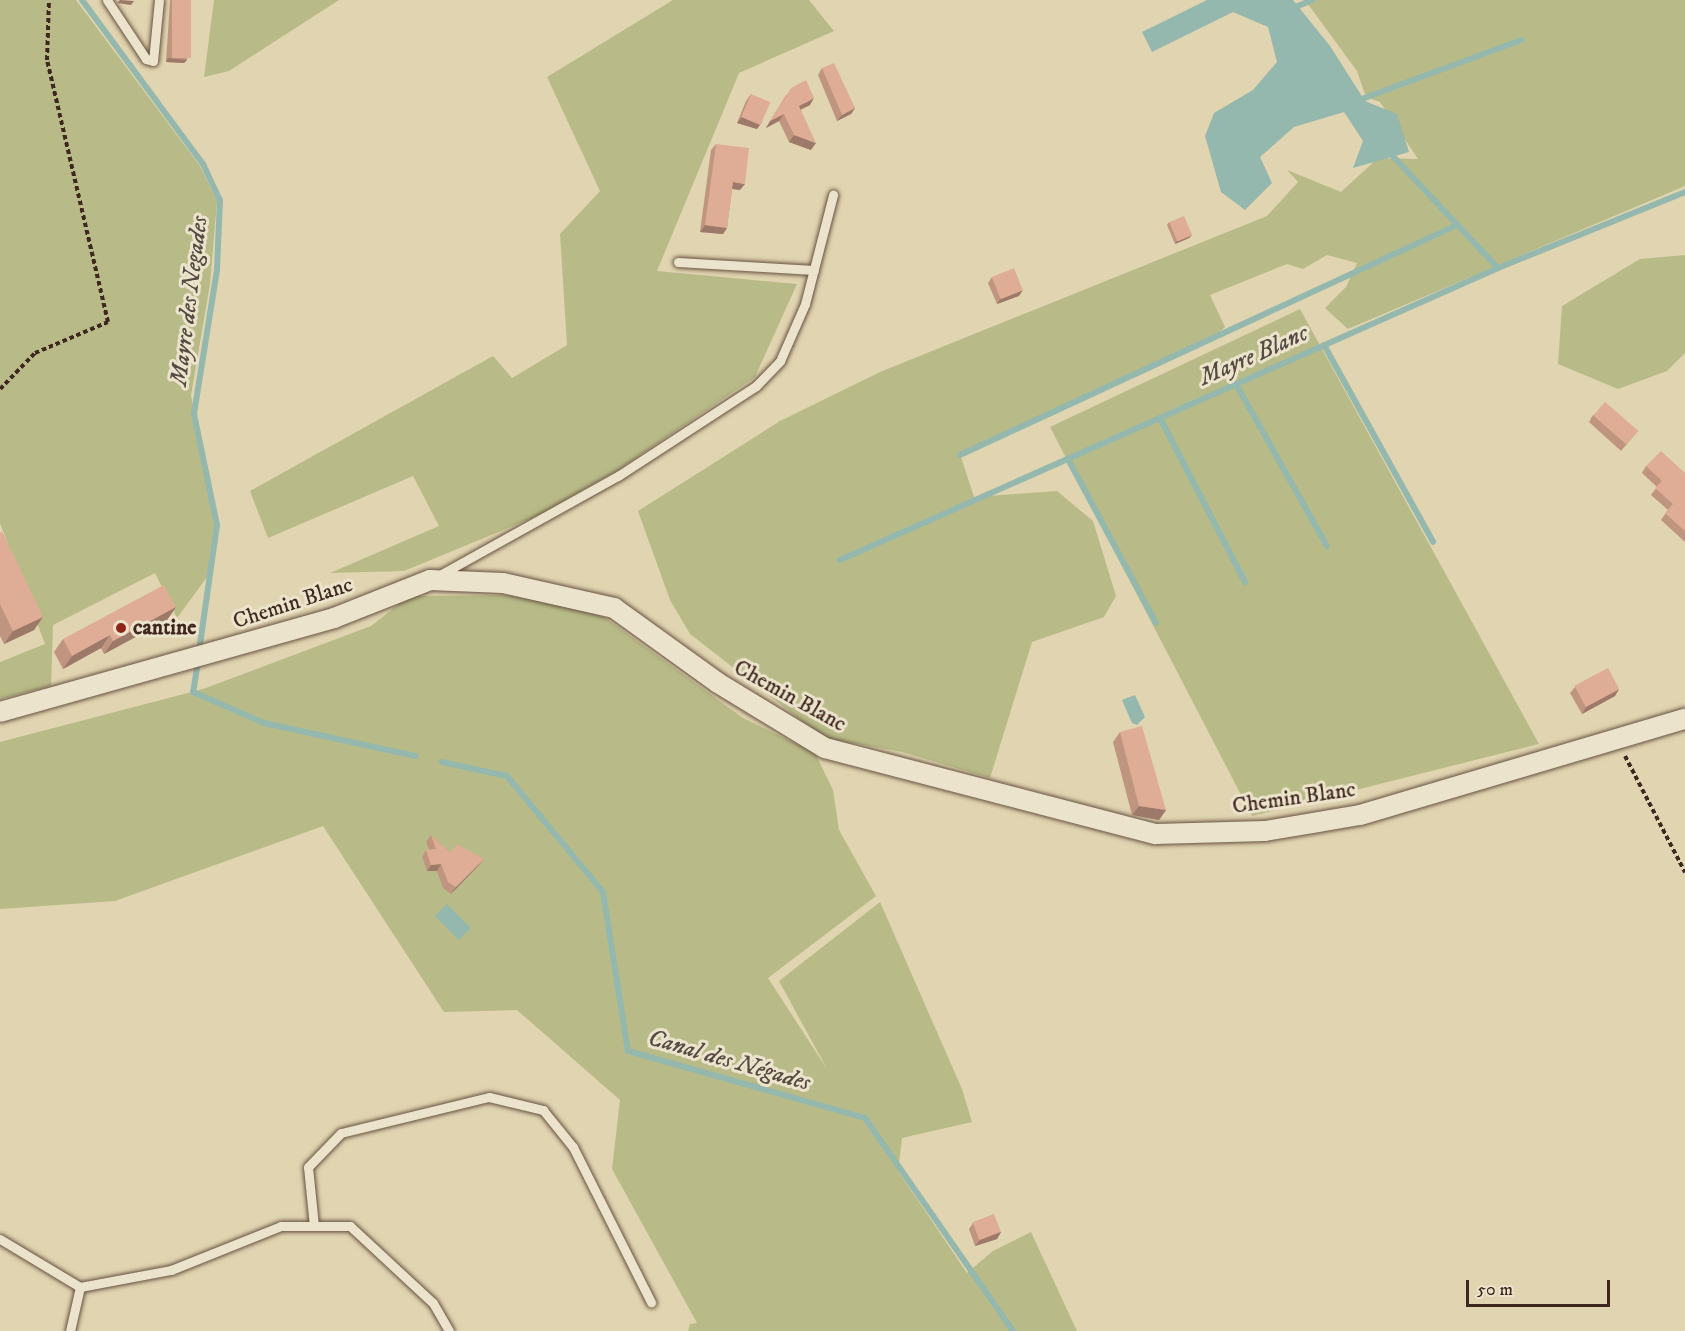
<!DOCTYPE html>
<html>
<head>
<meta charset="utf-8">
<style>
  body { margin:0 }
  #map { position:relative; width:1685px; height:1331px; overflow:hidden; background:#e1d4b0; font-family:"IM FELL DW Pica",serif }
  div>[style] { position:absolute }
  .green>* { inset:0; background:#b8bb87 }
  .water>* { inset:0; background:#94b8ad; transform-origin:0 0 }
  .stream>* { height:6px; margin:-3px; padding:0 3px; transform-origin:3px; border-radius:3px; background:#94b8ad }
  .path>* { height:4px; margin-top:-2px; transform-origin:0; background:repeating-linear-gradient(90deg,#3e271e 0 4.5px,transparent 0 7.5px) }
  .roads { filter:drop-shadow(0 0 2px #675242) drop-shadow(0 0 2px #675242) }
  .lane>* { height:9px; margin:-4.5px; padding:0 4.5px; transform-origin:4.5px; border-radius:4.5px; background:#ece3cc }
  .street>* { height:20px; margin:-10px; padding:0 10px; transform-origin:10px; border-radius:10px; background:#ece3cc }
  .wall>* { inset:0; background:#c09580 }
  .shaded-wall>* { inset:0; background:#9c7968 }
  .building>* { inset:0; background:#dfad95; transform-origin:0 0 }
  .dots>* { width:16px; height:16px; translate:-50% -50%; box-sizing:border-box; border:3px solid #ece3cc; border-radius:50% }
  span { translate:-50% -50%; white-space:nowrap; text-align:center; line-height:1.15; -webkit-text-stroke:6px #ece3cc; paint-order:stroke }
  .street-label { font-size:22px; color:#3e271e }
  .poi-label { font-size:22px; color:#3e271e; font-weight:700 }
  .left { translate:0 -50%; text-align:left }
  .water-label { font-size:24px; color:#544b42; font-style:italic }
  .scale { position:absolute; left:1466px; top:1280px; width:144px; height:27px; box-sizing:border-box; border:3px solid #3e271e; border-top:0; padding-left:8px; font-size:18px; line-height:21px; white-space:nowrap; color:#3e271e; -webkit-text-stroke:4px #ece3cc; paint-order:stroke }
</style>
</head>
<body>
<div id="map">
  <div class="green">
    <div style="clip-path:polygon(0 0,76px 0,200px 166px,217px 201px,210px 284px,191px 395px,214px 525px,207px 577px,177px 618px,155px 573px,53px 625px,51px 686px,0 699px,0 662px,45px 644px,0 523px)"></div>
    <div style="clip-path:polygon(214px 0,339px 0,229px 71px,204px 77px)"></div>
    <div style="clip-path:polygon(673px 0,809px 0,834px 31px,739px 73px,657px 271px,797px 284px,755px 377px,615px 472px,537px 516px,404px 571px,330px 573px,439px 526px,413px 476px,268px 538px,250px 491px,493px 356px,512px 378px,567px 345px,560px 234px,600px 191px,547px 77px)"></div>
    <div style="clip-path:polygon(1305px 0,1685px 0,1685px 186px,1348px 329px,1325px 308px,1346px 287px,1357px 263px,1327px 255px,1303px 269px,1287px 264px,1210px 295px,1225px 327px,1211px 340px,960px 454px,974px 497px,1057px 491px,1093px 521px,1116px 596px,1104px 617px,1032px 642px,990px 778px,902px 752px,824px 738px,690px 634px,670px 600px,638px 511px,780px 421px,880px 372px,1267px 216px,1298px 182px,1287px 170px,1341px 192px,1378px 158px,1418px 159px,1380px 102px,1366px 97px,1357px 71px)"></div>
    <div style="clip-path:polygon(1685px 255px,1685px 353px,1667px 371px,1618px 389px,1558px 364px,1562px 306px,1640px 259px)"></div>
    <div style="clip-path:polygon(1300px 309px,1539px 744px,1252px 816px,1050px 427px)"></div>
    <div style="clip-path:polygon(529px 595px,604px 617px,743px 718px,815px 753px,833px 790px,839px 830px,876px 896px,768px 978px,827px 1069px,779px 981px,880px 902px,962px 1089px,972px 1122px,902px 1138px,898px 1171px,967px 1273px,993px 1251px,1031px 1232px,1077px 1331px,688px 1331px,690px 1324px,697px 1323px,612px 1169px,620px 1100px,517px 1010px,444px 1012px,323px 826px,115px 901px,0 909px,0 742px,203px 689px,371px 626px,409px 596px)"></div>
  </div>
  <div class="water">
    <div style="clip-path:polygon(1207px 0,1293px 0,1330px 46px,1365px 101px,1397px 114px,1409px 152px,1353px 168px,1363px 141px,1344px 112px,1294px 127px,1260px 157px,1272px 183px,1245px 210px,1221px 192px,1205px 136px,1214px 113px,1253px 90px,1277px 62px,1268px 27px,1233px 12px,1152px 52px,1142px 32px)"></div>
    <div style="clip-path:polygon(1135px 695px,1145px 717px,1137px 725px,1132px 723px,1122px 700px)"></div>
    <div style="left:447px;top:904px;width:34px;height:17px;rotate:45deg"></div>
  </div>
  <div class="stream">
    <div style="left:82px;top:0;width:204px;rotate:53.6deg"></div>
    <div style="left:203px;top:164px;width:40px;rotate:65deg"></div>
    <div style="left:220px;top:200px;width:70px;rotate:92.5deg"></div>
    <div style="left:217px;top:270px;width:146px;rotate:99.1deg"></div>
    <div style="left:194px;top:414px;width:113px;rotate:78.3deg"></div>
    <div style="left:217px;top:525px;width:121px;rotate:98.1deg"></div>
    <div style="left:1291px;top:9px;width:23px;rotate:-23deg"></div>
    <div style="left:1359px;top:100px;width:173px;rotate:-20.3deg"></div>
    <div style="left:1389px;top:152px;width:159px;rotate:46.8deg"></div>
    <div style="left:1324px;top:345px;width:225px;rotate:61deg"></div>
    <div style="left:1236px;top:384px;width:186px;rotate:60.7deg"></div>
    <div style="left:1160px;top:418px;width:185px;rotate:62.6deg"></div>
    <div style="left:960px;top:455px;width:548px;rotate:-24.83deg"></div>
    <div style="left:1068px;top:459px;width:186px;rotate:61.8deg"></div>
    <div style="left:840px;top:560px;width:720px;rotate:-23.93deg"></div>
    <div style="left:1498px;top:268px;width:202px;rotate:-22.1deg"></div>
    <div style="left:197px;top:668px;width:24px;rotate:99deg"></div>
    <div style="left:193px;top:692px;width:77px;rotate:23.6deg"></div>
    <div style="left:264px;top:723px;width:155px;rotate:12.3deg"></div>
    <div style="left:442px;top:762px;width:66px;rotate:12.2deg"></div>
    <div style="left:507px;top:776px;width:151px;rotate:50.4deg"></div>
    <div style="left:603px;top:892px;width:161px;rotate:81.1deg"></div>
    <div style="left:628px;top:1051px;width:246px;rotate:15.8deg"></div>
    <div style="left:865px;top:1118px;width:259px;rotate:55.2deg"></div>
  </div>
  <div class="path">
    <div style="left:0;top:389px;width:50px;rotate:-45.8deg"></div>
    <div style="left:35px;top:353px;width:79px;rotate:-23deg"></div>
    <div style="left:108px;top:322px;width:269px;rotate:-103.1deg"></div>
    <div style="left:47px;top:60px;width:60px;rotate:-88.1deg"></div>
    <div style="left:1625px;top:756px;width:131px;rotate:62.7deg"></div>
  </div>
  <div class="roads">
    <div class="lane">
      <div style="left:107px;top:0;width:71px;rotate:56.5deg"></div>
      <div style="left:146px;top:59px;width:7px;rotate:16deg"></div>
      <div style="left:153px;top:61px;width:61px;rotate:-84.4deg"></div>
      <div style="left:678px;top:262px;width:136px;rotate:3.4deg"></div>
      <div style="left:438px;top:576px;width:206px;rotate:-29.1deg"></div>
      <div style="left:618px;top:476px;width:165px;rotate:-33.1deg"></div>
      <div style="left:756px;top:386px;width:35px;rotate:-46deg"></div>
      <div style="left:780px;top:361px;width:62px;rotate:-66.3deg"></div>
      <div style="left:805px;top:304px;width:113px;rotate:-75.6deg"></div>
      <div style="left:314px;top:1226px;width:59px;rotate:-95.8deg"></div>
      <div style="left:308px;top:1167px;width:47px;rotate:-45.9deg"></div>
      <div style="left:341px;top:1133px;width:152px;rotate:-13.7deg"></div>
      <div style="left:489px;top:1097px;width:56px;rotate:13.5deg"></div>
      <div style="left:543px;top:1110px;width:48px;rotate:51deg"></div>
      <div style="left:573px;top:1147px;width:174px;rotate:63.3deg"></div>
      <div style="left:0;top:1239px;width:93px;rotate:31deg"></div>
      <div style="left:70px;top:1331px;width:45px;rotate:-77.2deg"></div>
      <div style="left:80px;top:1287px;width:93px;rotate:-10.6deg"></div>
      <div style="left:171px;top:1270px;width:118px;rotate:-21.8deg"></div>
      <div style="left:281px;top:1226px;width:69px"></div>
      <div style="left:350px;top:1226px;width:113px;rotate:42.9deg"></div>
      <div style="left:433px;top:1303px;width:32px;rotate:60deg"></div>
    </div>
    <div class="street">
      <div style="left:0;top:712px;width:347px;rotate:-15.7deg"></div>
      <div style="left:334px;top:618px;width:103px;rotate:-21.6deg"></div>
      <div style="left:430px;top:580px;width:73px;rotate:2.4deg"></div>
      <div style="left:503px;top:583px;width:114px;rotate:12.7deg"></div>
      <div style="left:614px;top:608px;width:128px;rotate:35.8deg"></div>
      <div style="left:718px;top:683px;width:125px;rotate:31.3deg"></div>
      <div style="left:825px;top:748px;width:342px;rotate:14.6deg"></div>
      <div style="left:1156px;top:834px;width:109px;rotate:-1.6deg"></div>
      <div style="left:1265px;top:831px;width:96px;rotate:-9.6deg"></div>
      <div style="left:1360px;top:815px;width:339px;rotate:-16.5deg"></div>
    </div>
  </div>
  <div class="wall">
    <div style="clip-path:polygon(170px 0,191px 0,187px 60px,184px 63px,166px 62px)"></div>
    <div style="clip-path:polygon(822px 68px,855px 108px,851px 114px,837px 121px,818px 75px)"></div>
    <div style="clip-path:polygon(751px 94px,762px 122px,757px 129px,737px 123px,746px 101px)"></div>
    <div style="clip-path:polygon(786px 95px,810px 105px,801px 109px,811px 150px,789px 142px,779px 121px,766px 128px)"></div>
    <div style="clip-path:polygon(716px 144px,740px 190px,732px 189px,727px 228px,723px 234px,700px 232px,711px 150px)"></div>
    <div style="clip-path:polygon(1169px 222px,1192px 235px,1189px 238px,1175px 244px,1167px 225px)"></div>
    <div style="clip-path:polygon(992px 277px,1019px 296px,997px 304px,988px 283px)"></div>
    <div style="clip-path:polygon(1593px 415px,1638px 431px,1621px 451px,1589px 422px)"></div>
    <div style="clip-path:polygon(1646px 466px,1685px 473px,1685px 542px,1661px 520px,1668px 510px,1651px 495px,1657px 487px,1642px 473px)"></div>
    <div style="clip-path:polygon(0 533px,43px 617px,34px 630px,4px 644px,0 636px)"></div>
    <div style="clip-path:polygon(176px 607px,167px 620px,104px 654px,101px 648px,63px 669px,54px 652px,63px 639px)"></div>
    <div style="clip-path:polygon(1575px 687px,1619px 689px,1615px 696px,1582px 714px,1570px 693px)"></div>
    <div style="clip-path:polygon(1120px 732px,1166px 810px,1159px 820px,1132px 815px,1113px 742px)"></div>
    <div style="clip-path:polygon(431px 835px,450px 852px,484px 859px,479px 865px,451px 894px,443px 888px,437px 871px,427px 871px,422px 857px,426px 850px,429px 850px,426px 842px)"></div>
    <div style="clip-path:polygon(973px 1223px,1001px 1232px,997px 1239px,975px 1246px,969px 1229px)"></div>
  </div>
  <div class="shaded-wall">
    <div style="clip-path:polygon(120px 0,134px 1px,131px 5px,117px 3px)"></div>
    <div style="clip-path:polygon(168px 58px,187px 60px,184px 63px,166px 62px)"></div>
    <div style="clip-path:polygon(814px 98px,810px 105px,794px 113px,799px 106px)"></div>
    <div style="clip-path:polygon(855px 108px,851px 114px,837px 121px,842px 115px)"></div>
    <div style="clip-path:polygon(784px 114px,779px 121px,766px 128px,770px 121px)"></div>
    <div style="clip-path:polygon(742px 117px,762px 122px,757px 129px,737px 123px)"></div>
    <div style="clip-path:polygon(794px 135px,816px 143px,811px 150px,789px 142px)"></div>
    <div style="clip-path:polygon(733px 182px,745px 184px,740px 190px,728px 188px)"></div>
    <div style="clip-path:polygon(705px 225px,727px 228px,723px 234px,700px 232px)"></div>
    <div style="clip-path:polygon(1192px 235px,1189px 238px,1175px 244px,1177px 241px)"></div>
    <div style="clip-path:polygon(1023px 290px,1019px 296px,997px 304px,1001px 298px)"></div>
    <div style="clip-path:polygon(176px 607px,167px 620px,104px 654px,113px 641px)"></div>
    <div style="clip-path:polygon(43px 617px,34px 630px,4px 644px,13px 631px)"></div>
    <div style="clip-path:polygon(110px 635px,101px 648px,63px 669px,72px 656px)"></div>
    <div style="clip-path:polygon(1619px 689px,1615px 696px,1582px 714px,1586px 707px)"></div>
    <div style="clip-path:polygon(1139px 806px,1166px 810px,1159px 820px,1132px 815px)"></div>
    <div style="clip-path:polygon(484px 859px,479px 865px,451px 894px,456px 887px)"></div>
    <div style="clip-path:polygon(441px 864px,437px 871px,427px 871px,431px 865px)"></div>
    <div style="clip-path:polygon(1001px 1232px,997px 1239px,975px 1246px,980px 1240px)"></div>
  </div>
  <div class="building">
    <div style="left:172px;top:0;width:19px;height:58px"></div>
    <div style="clip-path:polygon(834px 63px,855px 108px,842px 115px,822px 68px)"></div>
    <div style="clip-path:polygon(806px 80px,814px 98px,799px 106px,816px 143px,794px 135px,784px 114px,770px 121px,791px 88px)"></div>
    <div style="left:751px;top:94px;width:21px;height:25px;rotate:23deg"></div>
    <div style="clip-path:polygon(716px 144px,749px 148px,745px 184px,733px 182px,727px 228px,705px 225px)"></div>
    <div style="left:1184px;top:216px;width:21px;height:16px;rotate:67deg"></div>
    <div style="left:1014px;top:268px;width:24px;height:24px;rotate:68deg"></div>
    <div style="left:1605px;top:402px;width:44px;height:18px;rotate:41deg"></div>
    <div style="clip-path:polygon(1661px 451px,1685px 473px,1685px 531px,1665px 513px,1673px 504px,1655px 488px,1662px 481px,1646px 466px)"></div>
    <div style="clip-path:polygon(2px 531px,43px 617px,13px 631px,0 604px,0 533px)"></div>
    <div style="clip-path:polygon(164px 585px,176px 607px,113px 641px,110px 635px,72px 656px,63px 639px)"></div>
    <div style="left:1608px;top:668px;width:24px;height:38px;rotate:62deg"></div>
    <div style="clip-path:polygon(1142px 726px,1166px 810px,1139px 806px,1120px 732px)"></div>
    <div style="clip-path:polygon(431px 835px,450px 852px,458px 845px,484px 859px,456px 887px,448px 882px,441px 864px,431px 865px,426px 850px,436px 849px)"></div>
    <div style="left:994px;top:1214px;width:19px;height:23px;rotate:69deg"></div>
  </div>
  <div class="dots">
    <div style="left:121px;top:628px;background:#8f2418"></div>
  </div>
  <div class="street-label">
    <span style="left:293px;top:603px;rotate:-18deg">Chemin Blanc</span>
    <span style="left:790px;top:696px;rotate:29deg">Chemin Blanc</span>
    <span style="left:1294px;top:798px;rotate:-8deg">Chemin Blanc</span>
  </div>
  <div class="poi-label">
    <span class="left" style="left:133px;top:628px">cantine</span>
  </div>
  <div class="water-label">
    <span style="left:190px;top:301px;rotate:-83deg">Mayre des Negades</span>
    <span style="left:1254px;top:356px;rotate:-24deg">Mayre Blanc</span>
    <span style="left:729px;top:1061px;rotate:16deg">Canal des Négades</span>
  </div>
  <div class="scale">50 m</div>
</div>
</body>
</html>
